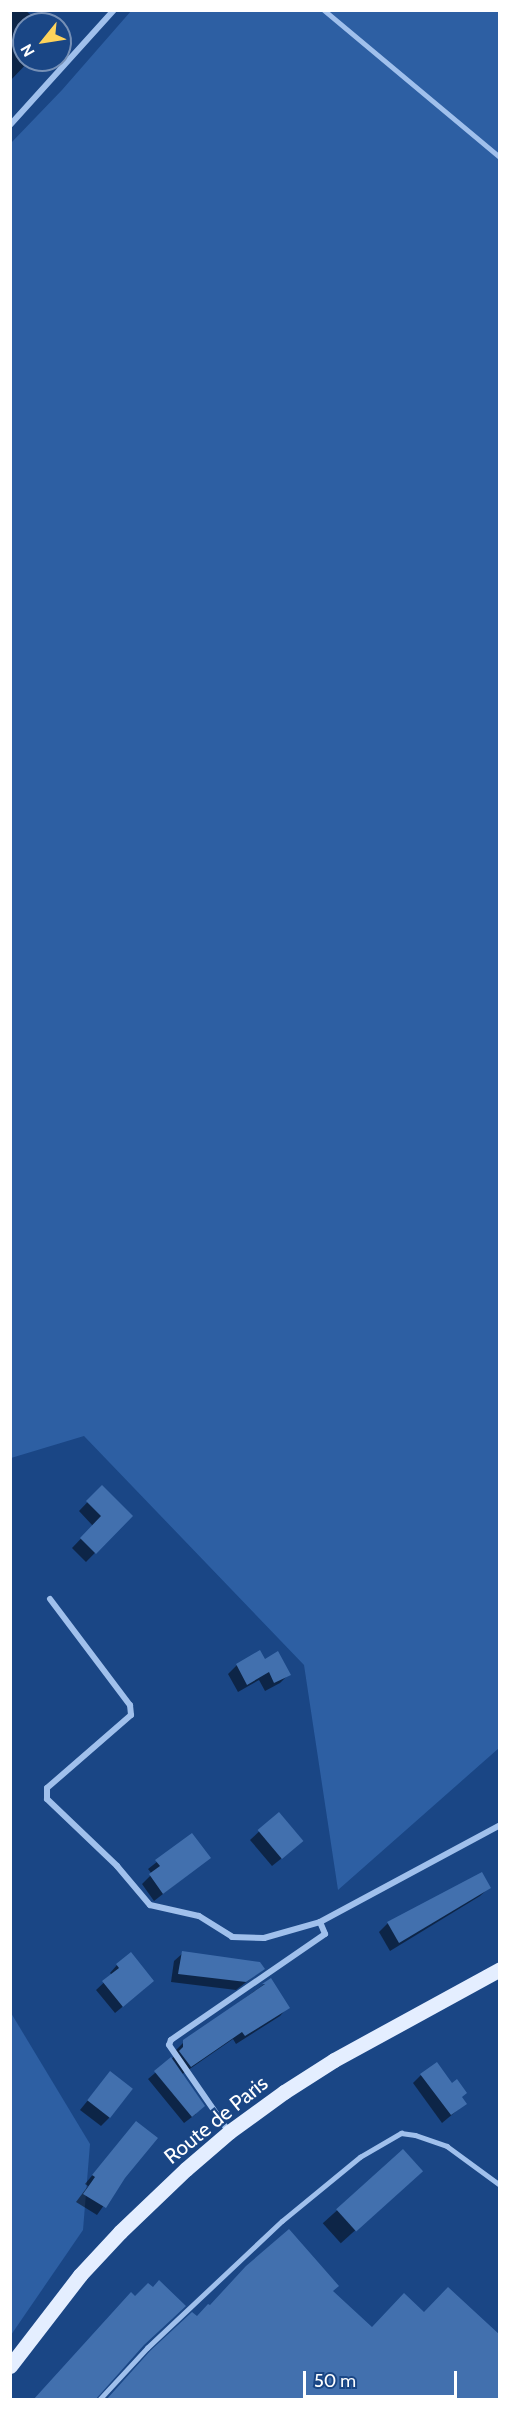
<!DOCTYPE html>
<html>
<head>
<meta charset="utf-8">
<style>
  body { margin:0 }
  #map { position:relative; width:510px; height:2410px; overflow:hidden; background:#1a4685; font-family:Cabin,sans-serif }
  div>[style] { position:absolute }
  .green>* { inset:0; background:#2d5fa3 }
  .shadow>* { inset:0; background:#0007; transform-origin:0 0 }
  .building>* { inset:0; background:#4270ae; transform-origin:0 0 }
  .lane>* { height:4.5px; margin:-2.25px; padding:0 2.25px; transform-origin:2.25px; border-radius:2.25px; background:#a0c0ec }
  .street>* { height:6px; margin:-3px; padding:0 3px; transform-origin:3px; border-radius:3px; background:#a0c0ec }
  .primary>* { height:15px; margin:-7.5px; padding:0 7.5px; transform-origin:7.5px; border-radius:7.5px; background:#e4eeff }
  span { translate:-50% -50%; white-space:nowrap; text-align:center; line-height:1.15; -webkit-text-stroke:4.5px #1a4685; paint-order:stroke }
  .street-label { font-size:21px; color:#fff }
  .frame { position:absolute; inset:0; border:12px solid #fff; pointer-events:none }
  .north { position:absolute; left:12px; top:12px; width:60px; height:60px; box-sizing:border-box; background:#1a4685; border:2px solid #7690b6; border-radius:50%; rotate:240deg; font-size:16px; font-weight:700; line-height:24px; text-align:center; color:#fff }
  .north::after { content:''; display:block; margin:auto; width:21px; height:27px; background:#fed35b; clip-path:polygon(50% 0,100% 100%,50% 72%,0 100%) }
  .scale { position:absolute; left:303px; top:2371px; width:154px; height:27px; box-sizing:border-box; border:3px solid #fff; border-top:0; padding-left:8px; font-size:18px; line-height:21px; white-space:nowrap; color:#fff; -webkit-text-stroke:4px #1a4685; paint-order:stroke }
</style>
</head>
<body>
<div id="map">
  <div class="green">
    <div style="clip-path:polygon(131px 11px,499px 11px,499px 1748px,338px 1890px,304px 1665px,84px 1436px,11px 1458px,10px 144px,62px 90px)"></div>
    <div style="clip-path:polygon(11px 2013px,90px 2144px,83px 2230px,11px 2335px)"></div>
  </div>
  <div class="shadow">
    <div style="clip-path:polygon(10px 10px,25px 10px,41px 24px,24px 24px,24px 60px,30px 60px,10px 81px)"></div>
    <div style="clip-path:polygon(102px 1487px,131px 1516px,86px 1562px,72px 1548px,93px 1526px,79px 1511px)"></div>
    <div style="clip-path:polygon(265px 1661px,289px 1674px,280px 1683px,265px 1691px,259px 1680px,238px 1692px,228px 1674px,237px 1665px)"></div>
    <div style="clip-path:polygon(278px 1814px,292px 1850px,272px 1866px,250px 1840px)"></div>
    <div style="clip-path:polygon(191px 1835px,209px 1858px,154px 1901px,142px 1884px,152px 1874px,148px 1869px)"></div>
    <div style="clip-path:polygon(489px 1888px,480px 1896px,390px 1951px,379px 1932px,388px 1923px)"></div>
    <div style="clip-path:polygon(183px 1953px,263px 1969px,236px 1990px,171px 1982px,174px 1961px)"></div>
    <div style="clip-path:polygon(117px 1965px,144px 1989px,115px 2013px,96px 1990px,112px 1975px,110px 1973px)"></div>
    <div style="clip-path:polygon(270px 1980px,288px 2007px,280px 2016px,236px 2044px,233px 2039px,181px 2075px,196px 2114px,184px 2123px,148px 2079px,175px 2056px,175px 2051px,184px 2042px)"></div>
    <div style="clip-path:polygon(110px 2073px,110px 2117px,101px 2126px,80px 2110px)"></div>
    <div style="clip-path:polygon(421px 2075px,460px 2097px,465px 2104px,442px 2123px,413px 2083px)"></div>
    <div style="clip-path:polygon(129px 2131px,124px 2177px,97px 2215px,76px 2202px,88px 2186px,85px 2184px)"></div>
    <div style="left:403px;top:2151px;width:27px;height:108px;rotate:48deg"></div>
  </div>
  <div class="building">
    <div style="clip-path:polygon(102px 1485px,133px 1516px,96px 1554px,80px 1538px,101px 1516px,86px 1501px)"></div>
    <div style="clip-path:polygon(260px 1650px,265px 1659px,278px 1651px,291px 1675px,274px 1683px,269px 1672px,247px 1685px,236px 1664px)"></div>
    <div style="left:279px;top:1812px;width:38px;height:28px;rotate:50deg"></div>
    <div style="clip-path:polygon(192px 1833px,211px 1858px,163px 1894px,149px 1874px,160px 1866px,155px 1860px)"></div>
    <div style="clip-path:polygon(482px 1872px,491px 1888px,399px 1943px,387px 1922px)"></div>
    <div style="clip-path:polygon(182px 1951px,260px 1962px,265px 1969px,246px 1982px,178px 1974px)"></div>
    <div style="clip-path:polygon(131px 1952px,154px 1981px,123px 2007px,102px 1981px,119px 1968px,116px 1964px)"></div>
    <div style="clip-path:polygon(271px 1978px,290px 2008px,245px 2036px,242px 2032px,191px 2067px,179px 2051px,183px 2047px,183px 2040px,265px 1984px,262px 1984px)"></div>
    <div style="clip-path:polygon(171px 2057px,205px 2106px,192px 2117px,154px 2071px)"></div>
    <div style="clip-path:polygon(437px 2062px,452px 2083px,457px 2079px,467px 2093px,462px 2097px,467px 2104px,451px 2115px,420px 2074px)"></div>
    <div style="left:110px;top:2071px;width:29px;height:37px;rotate:38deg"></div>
    <div style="clip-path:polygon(136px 2121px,158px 2138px,125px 2178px,106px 2208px,83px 2194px,95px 2177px,92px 2175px)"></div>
    <div style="left:403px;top:2149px;width:30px;height:90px;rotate:48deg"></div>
    <div style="clip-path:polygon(289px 2229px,339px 2286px,333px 2291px,372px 2327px,404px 2293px,424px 2312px,448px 2287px,500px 2335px,500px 2400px,106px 2400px,150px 2351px,192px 2312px,197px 2316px,208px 2304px,210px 2305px,246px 2266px)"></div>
    <div style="clip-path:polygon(159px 2280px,186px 2306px,144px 2345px,95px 2400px,33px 2400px,131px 2292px,135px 2296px,148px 2283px,153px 2287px)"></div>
  </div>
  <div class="lane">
    <div style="left:324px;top:10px;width:229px;rotate:39.9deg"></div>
    <div style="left:99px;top:2400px;width:71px;rotate:-47.3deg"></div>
    <div style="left:147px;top:2348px;width:185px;rotate:-43.3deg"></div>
    <div style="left:282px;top:2221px;width:101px;rotate:-39.4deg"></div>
    <div style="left:360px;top:2157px;width:48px;rotate:-30.3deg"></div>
    <div style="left:401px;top:2133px;width:14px;rotate:8deg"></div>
    <div style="left:415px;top:2135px;width:34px;rotate:19deg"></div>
    <div style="left:447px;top:2146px;width:66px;rotate:36.3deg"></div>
  </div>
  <div class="street">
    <div style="left:10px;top:125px;width:155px;rotate:-47.9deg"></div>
    <div style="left:50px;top:1599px;width:133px;rotate:53deg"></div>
    <div style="left:130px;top:1705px;width:10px;rotate:84deg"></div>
    <div style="left:131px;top:1715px;width:111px;rotate:139deg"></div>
    <div style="left:47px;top:1788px;width:11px;rotate:90deg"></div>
    <div style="left:47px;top:1799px;width:97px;rotate:43.7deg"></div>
    <div style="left:117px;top:1866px;width:51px;rotate:49.8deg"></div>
    <div style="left:150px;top:1905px;width:50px;rotate:12.7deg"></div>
    <div style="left:199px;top:1916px;width:39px;rotate:32deg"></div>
    <div style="left:232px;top:1937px;width:32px;rotate:2deg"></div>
    <div style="left:264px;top:1938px;width:58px;rotate:-15.9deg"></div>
    <div style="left:320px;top:1922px;width:13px;rotate:67deg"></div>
    <div style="left:325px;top:1934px;width:187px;rotate:145.5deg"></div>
    <div style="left:171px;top:2040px;width:5px;rotate:112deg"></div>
    <div style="left:169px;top:2045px;width:106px;rotate:55.4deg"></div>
    <div style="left:320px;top:1922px;width:204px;rotate:-28.3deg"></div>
  </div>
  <div class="primary">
    <div style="left:10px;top:2366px;width:115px;rotate:-52.4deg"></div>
    <div style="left:80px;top:2275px;width:59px;rotate:-47.1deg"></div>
    <div style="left:120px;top:2232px;width:91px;rotate:-43.7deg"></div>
    <div style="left:186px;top:2169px;width:57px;rotate:-40.7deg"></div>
    <div style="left:229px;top:2132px;width:68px;rotate:-36deg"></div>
    <div style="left:284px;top:2092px;width:59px;rotate:-32.6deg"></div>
    <div style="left:334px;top:2060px;width:189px;rotate:-28.7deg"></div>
  </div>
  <div class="street-label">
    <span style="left:216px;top:2120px;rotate:-39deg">Route de Paris</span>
  </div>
  <div class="frame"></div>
  <div class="north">N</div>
  <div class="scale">50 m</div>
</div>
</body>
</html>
